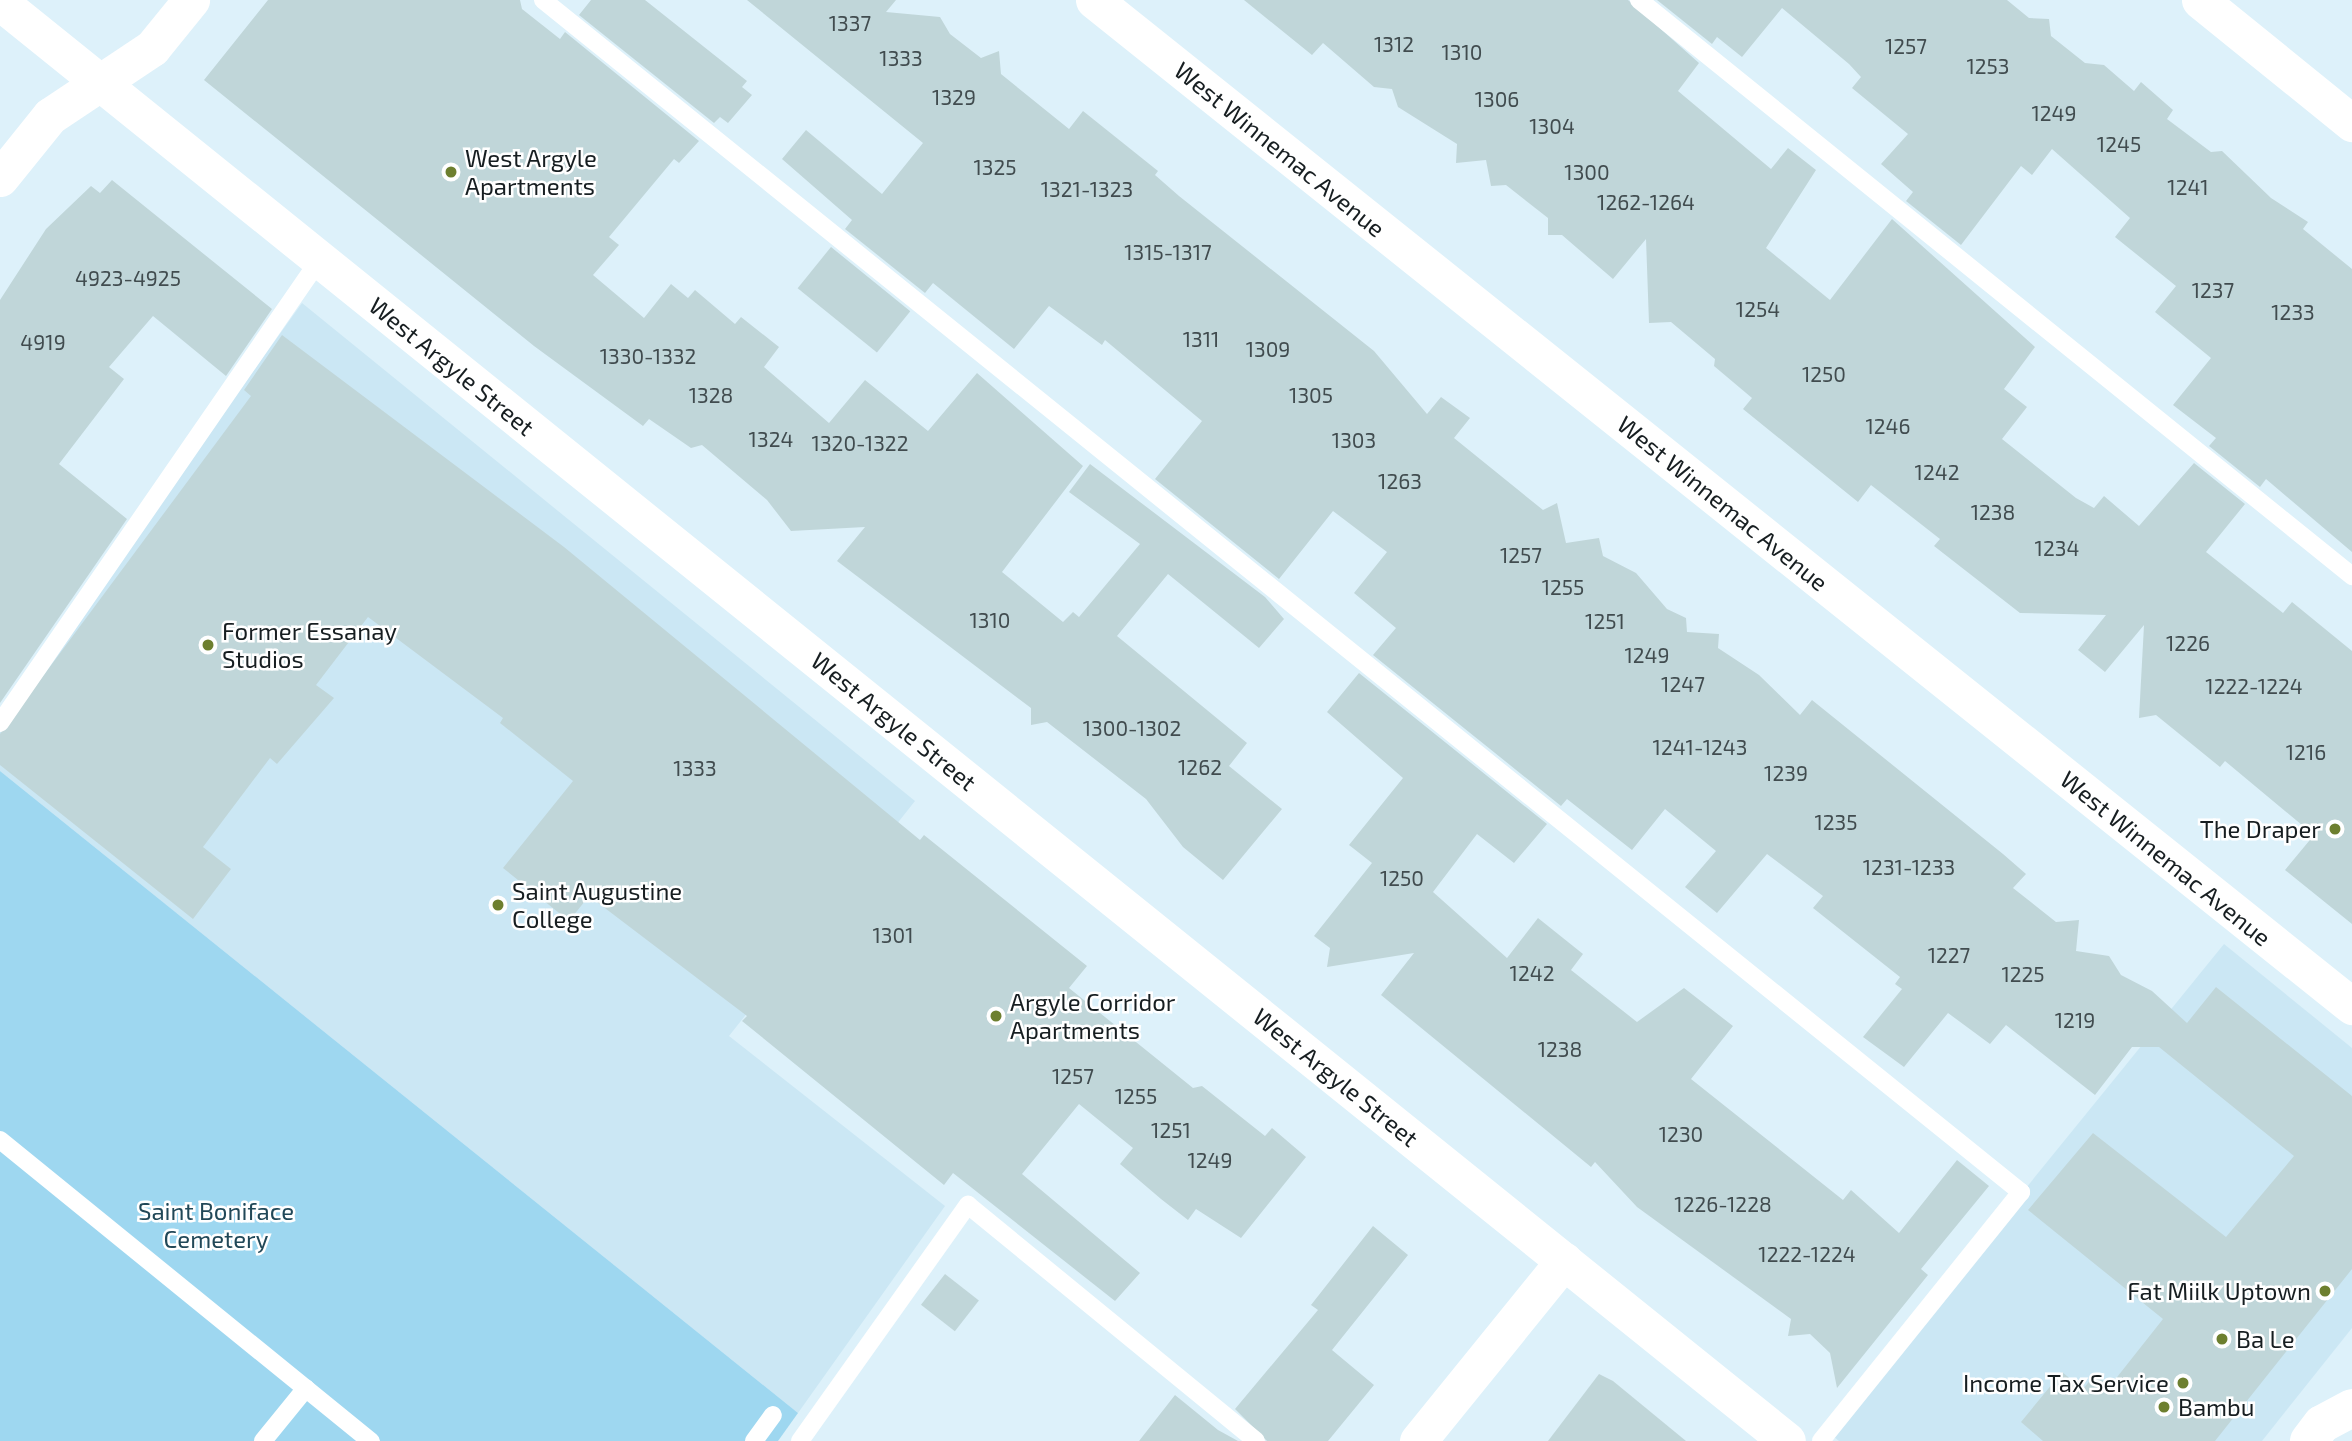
<!DOCTYPE html>
<html>
<head>
<meta charset="utf-8">
<style>
  body { margin:0 }
  #map { position:relative; width:2352px; height:1441px; overflow:hidden; background:#ddf1fa; font-family:"Exo 2",sans-serif }
  div>[style] { position:absolute }
  .built>* { inset:0; background:#cbe7f4 }
  .green>* { inset:0; background:#9ed7f0 }
  .building>* { inset:0; background:#c0d6d9; transform-origin:0 0 }
  .service>* { height:18px; margin:-9px; padding:0 9px; transform-origin:9px; border-radius:9px; background:#fff }
  .minor>* { height:37px; margin:-18.5px; padding:0 18.5px; transform-origin:18.5px; border-radius:18.5px; background:#fff }
  .secondary>* { height:38px; margin:-19px; padding:0 19px; transform-origin:19px; border-radius:19px; background:#fff }
  .dots>* { width:19px; height:19px; translate:-50% -50%; box-sizing:border-box; border:4px solid #fff; border-radius:50% }
  span { translate:-50% -50%; white-space:nowrap; text-align:center; line-height:1.15; -webkit-text-stroke:5px #fff; paint-order:stroke }
  .number-label { font-size:21px; color:#414c4f }
  .number-label span { -webkit-text-stroke-width:0 }
  .street-label { font-size:24px; color:#171e21 }
  .poi-label { font-size:24px; color:#171e21 }
  .left { translate:0 -50%; text-align:left }
  .right { translate:-100% -50%; text-align:right }
  .park-label { font-size:24px; color:#214858 }
</style>
</head>
<body>
<div id="map">
  <div class="built">
    <div style="clip-path:polygon(302px 303px,915px 801px,729px 1036px,945px 1206px,798px 1413px,0 771px,0 724px)"></div>
    <div style="clip-path:polygon(2224px 944px,2352px 1048px,2352px 1328px,2262px 1441px,1839px 1441px,1828px 1432px)"></div>
  </div>
  <div class="green">
    <div style="clip-path:polygon(0 771px,798px 1413px,778px 1441px,0 1441px)"></div>
  </div>
  <div class="building">
    <div style="clip-path:polygon(268px 0,520px 0,522px 9px,560px 39px,565px 32px,699px 141px,679px 163px,674px 159px,609px 237px,619px 245px,593px 275px,644px 318px,671px 284px,688px 298px,695px 290px,735px 324px,741px 317px,779px 347px,764px 367px,829px 423px,865px 380px,928px 431px,977px 373px,1083px 466px,1002px 572px,1063px 622px,1073px 612px,1079px 617px,1140px 544px,1069px 492px,1090px 464px,1265px 597px,1284px 619px,1259px 648px,1168px 574px,1117px 636px,1247px 743px,1229px 766px,1282px 809px,1223px 880px,1183px 847px,1146px 799px,1047px 722px,1031px 725px,1031px 708px,837px 561px,865px 527px,791px 531px,767px 500px,702px 445px,691px 448px,649px 419px,643px 426px,534px 346px,204px 80px)"></div>
    <div style="clip-path:polygon(591px 0,645px 0,747px 81px,742px 87px,752px 95px,728px 123px,720px 117px,714px 123px,579px 15px)"></div>
    <div style="clip-path:polygon(747px 0,896px 0,886px 12px,940px 17px,950px 34px,981px 58px,999px 51px,1001px 74px,1069px 129px,1083px 111px,1158px 171px,1155px 175px,1179px 196px,1374px 351px,1427px 414px,1441px 397px,1470px 418px,1454px 438px,1543px 510px,1557px 503px,1566px 543px,1599px 538px,1603px 556px,1636px 573px,1667px 609px,1686px 618px,1687px 632px,1719px 634px,1718px 648px,1759px 675px,1800px 715px,1812px 700px,2003px 854px,2026px 874px,2013px 888px,2056px 922px,2079px 920px,2076px 951px,2109px 956px,2121px 975px,2152px 991px,2187px 1023px,2216px 987px,2352px 1096px,2352px 1269px,2215px 1441px,2043px 1441px,2021px 1422px,2062px 1372px,2083px 1389px,2095px 1374px,2110px 1386px,2163px 1319px,2028px 1210px,2093px 1133px,2226px 1237px,2294px 1156px,2159px 1047px,2132px 1047px,2095px 1095px,2006px 1025px,1990px 1044px,1948px 1013px,1904px 1067px,1863px 1037px,1902px 989px,1895px 984px,1900px 977px,1813px 908px,1823px 896px,1767px 854px,1717px 913px,1685px 887px,1716px 851px,1665px 809px,1632px 850px,1567px 799px,1561px 806px,1373px 655px,1396px 628px,1354px 593px,1387px 552px,1333px 511px,1279px 579px,1155px 479px,1202px 421px,1105px 340px,1102px 345px,1049px 306px,1014px 349px,933px 283px,925px 293px,845px 229px,852px 220px,782px 159px,806px 130px,882px 194px,923px 143px)"></div>
    <div style="clip-path:polygon(1244px 0,1628px 0,1699px 63px,1678px 91px,1771px 169px,1788px 148px,1816px 170px,1766px 248px,1830px 300px,1892px 219px,2035px 347px,2004px 389px,2027px 407px,2002px 439px,2076px 498px,2094px 508px,2104px 496px,2139px 526px,2194px 463px,2245px 504px,2206px 552px,2283px 613px,2292px 602px,2352px 651px,2352px 924px,2285px 870px,2314px 835px,2225px 761px,2220px 767px,2156px 715px,2139px 718px,2144px 625px,2105px 672px,2078px 650px,2106px 615px,2020px 613px,1934px 546px,1940px 539px,1871px 485px,1858px 502px,1743px 409px,1752px 398px,1714px 366px,1715px 359px,1671px 322px,1649px 323px,1646px 239px,1613px 279px,1562px 235px,1548px 235px,1548px 218px,1506px 185px,1491px 186px,1486px 160px,1456px 163px,1457px 144px,1398px 107px,1392px 89px,1374px 87px,1323px 43px,1312px 55px)"></div>
    <div style="clip-path:polygon(1657px 0,2007px 0,2029px 18px,2049px 19px,2051px 36px,2085px 63px,2104px 65px,2134px 91px,2141px 82px,2173px 110px,2167px 119px,2211px 152px,2222px 151px,2271px 198px,2308px 222px,2303px 229px,2352px 269px,2352px 552px,2266px 479px,2260px 487px,2209px 446px,2216px 438px,2173px 405px,2211px 358px,2155px 312px,2176px 286px,2115px 237px,2130px 218px,2052px 149px,2032px 175px,2021px 166px,1961px 245px,1906px 201px,1913px 192px,1881px 164px,1908px 134px,1852px 88px,1861px 77px,1849px 64px,1782px 8px,1742px 57px,1717px 37px,1712px 44px)"></div>
    <div style="clip-path:polygon(112px 180px,272px 309px,226px 376px,153px 316px,109px 367px,124px 379px,59px 464px,127px 519px,0 703px,0 300px,46px 229px,91px 186px,100px 193px)"></div>
    <div style="left:831px;top:247px;width:102px;height:53px;rotate:39deg"></div>
    <div style="clip-path:polygon(282px 335px,564px 547px,920px 840px,924px 835px,1087px 966px,1069px 988px,1193px 1088px,1202px 1086px,1265px 1136px,1272px 1128px,1306px 1157px,1241px 1238px,1196px 1209px,1188px 1220px,1161px 1199px,1120px 1164px,1133px 1148px,1079px 1104px,1022px 1174px,1140px 1273px,1115px 1301px,953px 1173px,944px 1185px,742px 1021px,747px 1016px,589px 896px,569px 921px,503px 868px,573px 781px,500px 723px,503px 718px,368px 617px,316px 685px,334px 698px,277px 764px,270px 758px,203px 847px,231px 869px,193px 919px,0 765px,0 734px,251px 396px,244px 390px)"></div>
    <div style="clip-path:polygon(1359px 673px,1547px 824px,1514px 863px,1477px 834px,1433px 892px,1507px 958px,1538px 918px,1583px 954px,1571px 970px,1637px 1022px,1684px 988px,1733px 1026px,1691px 1079px,1843px 1200px,1851px 1190px,1899px 1233px,1957px 1160px,1989px 1186px,1921px 1269px,1928px 1275px,1837px 1388px,1830px 1353px,1810px 1334px,1788px 1336px,1791px 1319px,1637px 1207px,1595px 1162px,1591px 1167px,1381px 995px,1414px 953px,1327px 967px,1330px 948px,1314px 936px,1372px 863px,1349px 845px,1403px 778px,1327px 712px)"></div>
    <div style="clip-path:polygon(1373px 1226px,1408px 1255px,1332px 1350px,1374px 1385px,1328px 1441px,1267px 1441px,1235px 1409px,1318px 1310px,1311px 1305px)"></div>
    <div style="left:945px;top:1274px;width:43px;height:39px;rotate:38deg"></div>
    <div style="clip-path:polygon(1599px 1374px,1613px 1381px,1686px 1441px,1548px 1441px)"></div>
    <div style="clip-path:polygon(1175px 1395px,1218px 1430px,1238px 1441px,1139px 1441px)"></div>
  </div>
  <div class="service">
    <div style="left:543px;top:0;width:1899px;rotate:38.89deg"></div>
    <div style="left:2021px;top:1192px;width:319px;rotate:128.8deg"></div>
    <div style="left:1639px;top:0;width:917px;rotate:38.93deg"></div>
    <div style="left:0;top:723px;width:564px;rotate:-55.41deg"></div>
    <div style="left:0;top:1140px;width:478px;rotate:39.1deg"></div>
    <div style="left:263px;top:1441px;width:68px;rotate:-50.9deg"></div>
    <div style="left:754px;top:1441px;width:32px;rotate:-54deg"></div>
    <div style="left:800px;top:1441px;width:290px;rotate:-54.6deg"></div>
    <div style="left:968px;top:1205px;width:372px;rotate:39.3deg"></div>
  </div>
  <div class="minor">
    <div style="left:1094px;top:0;width:1611px;rotate:38.65deg"></div>
    <div style="left:2200px;top:0;width:196px;rotate:39deg"></div>
    <div style="left:0;top:2px;width:2294px;rotate:38.84deg"></div>
    <div style="left:0;top:178px;width:80px;rotate:-51.1deg"></div>
    <div style="left:50px;top:116px;width:123px;rotate:-33.7deg"></div>
    <div style="left:152px;top:48px;width:62px;rotate:-50.9deg"></div>
    <div style="left:1418px;top:1441px;width:232px;rotate:-51deg"></div>
  </div>
  <div class="secondary">
    <div style="left:2309px;top:1441px;width:21px;rotate:-53deg"></div>
    <div style="left:2322px;top:1424px;width:34px;rotate:-28deg"></div>
  </div>
  <div class="dots">
    <div style="left:451px;top:172px;background:#6d7f2f"></div>
    <div style="left:208px;top:645px;background:#6d7f2f"></div>
    <div style="left:2335px;top:829px;background:#6d7f2f"></div>
    <div style="left:498px;top:905px;background:#6d7f2f"></div>
    <div style="left:996px;top:1016px;background:#6d7f2f"></div>
    <div style="left:2325px;top:1291px;background:#6d7f2f"></div>
    <div style="left:2222px;top:1339px;background:#6d7f2f"></div>
    <div style="left:2183px;top:1383px;background:#6d7f2f"></div>
    <div style="left:2164px;top:1407px;background:#6d7f2f"></div>
  </div>
  <div class="number-label">
    <span style="left:850px;top:23px">1337</span>
    <span style="left:1394px;top:44px">1312</span>
    <span style="left:1906px;top:46px">1257</span>
    <span style="left:1462px;top:52px">1310</span>
    <span style="left:901px;top:58px">1333</span>
    <span style="left:1988px;top:66px">1253</span>
    <span style="left:954px;top:97px">1329</span>
    <span style="left:1497px;top:99px">1306</span>
    <span style="left:2054px;top:113px">1249</span>
    <span style="left:1552px;top:126px">1304</span>
    <span style="left:2119px;top:144px">1245</span>
    <span style="left:995px;top:167px">1325</span>
    <span style="left:1587px;top:172px">1300</span>
    <span style="left:2188px;top:187px">1241</span>
    <span style="left:1087px;top:189px">1321-1323</span>
    <span style="left:1646px;top:202px">1262-1264</span>
    <span style="left:1168px;top:252px">1315-1317</span>
    <span style="left:128px;top:278px">4923-4925</span>
    <span style="left:2213px;top:290px">1237</span>
    <span style="left:1758px;top:309px">1254</span>
    <span style="left:2293px;top:312px">1233</span>
    <span style="left:1201px;top:339px">1311</span>
    <span style="left:43px;top:342px">4919</span>
    <span style="left:1268px;top:349px">1309</span>
    <span style="left:648px;top:356px">1330-1332</span>
    <span style="left:1824px;top:374px">1250</span>
    <span style="left:711px;top:395px">1328</span>
    <span style="left:1311px;top:395px">1305</span>
    <span style="left:1888px;top:426px">1246</span>
    <span style="left:771px;top:439px">1324</span>
    <span style="left:1354px;top:440px">1303</span>
    <span style="left:860px;top:443px">1320-1322</span>
    <span style="left:1937px;top:472px">1242</span>
    <span style="left:1400px;top:481px">1263</span>
    <span style="left:1993px;top:512px">1238</span>
    <span style="left:2057px;top:548px">1234</span>
    <span style="left:1521px;top:555px">1257</span>
    <span style="left:1563px;top:587px">1255</span>
    <span style="left:990px;top:620px">1310</span>
    <span style="left:1605px;top:621px">1251</span>
    <span style="left:2188px;top:643px">1226</span>
    <span style="left:1647px;top:655px">1249</span>
    <span style="left:1683px;top:684px">1247</span>
    <span style="left:2254px;top:686px">1222-1224</span>
    <span style="left:1132px;top:728px">1300-1302</span>
    <span style="left:1700px;top:747px">1241-1243</span>
    <span style="left:2306px;top:752px">1216</span>
    <span style="left:1200px;top:767px">1262</span>
    <span style="left:695px;top:768px">1333</span>
    <span style="left:1786px;top:773px">1239</span>
    <span style="left:1836px;top:822px">1235</span>
    <span style="left:1909px;top:867px">1231-1233</span>
    <span style="left:1402px;top:878px">1250</span>
    <span style="left:893px;top:935px">1301</span>
    <span style="left:1949px;top:955px">1227</span>
    <span style="left:1532px;top:973px">1242</span>
    <span style="left:2023px;top:974px">1225</span>
    <span style="left:2075px;top:1020px">1219</span>
    <span style="left:1560px;top:1049px">1238</span>
    <span style="left:1073px;top:1076px">1257</span>
    <span style="left:1136px;top:1096px">1255</span>
    <span style="left:1171px;top:1130px">1251</span>
    <span style="left:1681px;top:1134px">1230</span>
    <span style="left:1210px;top:1160px">1249</span>
    <span style="left:1723px;top:1204px">1226-1228</span>
    <span style="left:1807px;top:1254px">1222-1224</span>
  </div>
  <div class="street-label">
    <span style="left:1280px;top:149px;rotate:39deg">West Winnemac Avenue</span>
    <span style="left:452px;top:366px;rotate:39deg">West Argyle Street</span>
    <span style="left:1723px;top:503px;rotate:39deg">West Winnemac Avenue</span>
    <span style="left:894px;top:721px;rotate:39deg">West Argyle Street</span>
    <span style="left:2166px;top:858px;rotate:39deg">West Winnemac Avenue</span>
    <span style="left:1336px;top:1077px;rotate:39deg">West Argyle Street</span>
  </div>
  <div class="poi-label">
    <span class="left" style="left:465px;top:172px">West Argyle<br>Apartments</span>
    <span class="left" style="left:222px;top:645px">Former Essanay<br>Studios</span>
    <span class="right" style="left:2321px;top:829px">The Draper</span>
    <span class="left" style="left:512px;top:905px">Saint Augustine<br>College</span>
    <span class="left" style="left:1010px;top:1016px">Argyle Corridor<br>Apartments</span>
    <span class="right" style="left:2311px;top:1291px">Fat Miilk Uptown</span>
    <span class="left" style="left:2236px;top:1339px">Ba Le</span>
    <span class="right" style="left:2169px;top:1383px">Income Tax Service</span>
    <span class="left" style="left:2178px;top:1407px">Bambu</span>
  </div>
  <div class="park-label">
    <span style="left:216px;top:1225px">Saint Boniface<br>Cemetery</span>
  </div>
</div>
</body>
</html>
